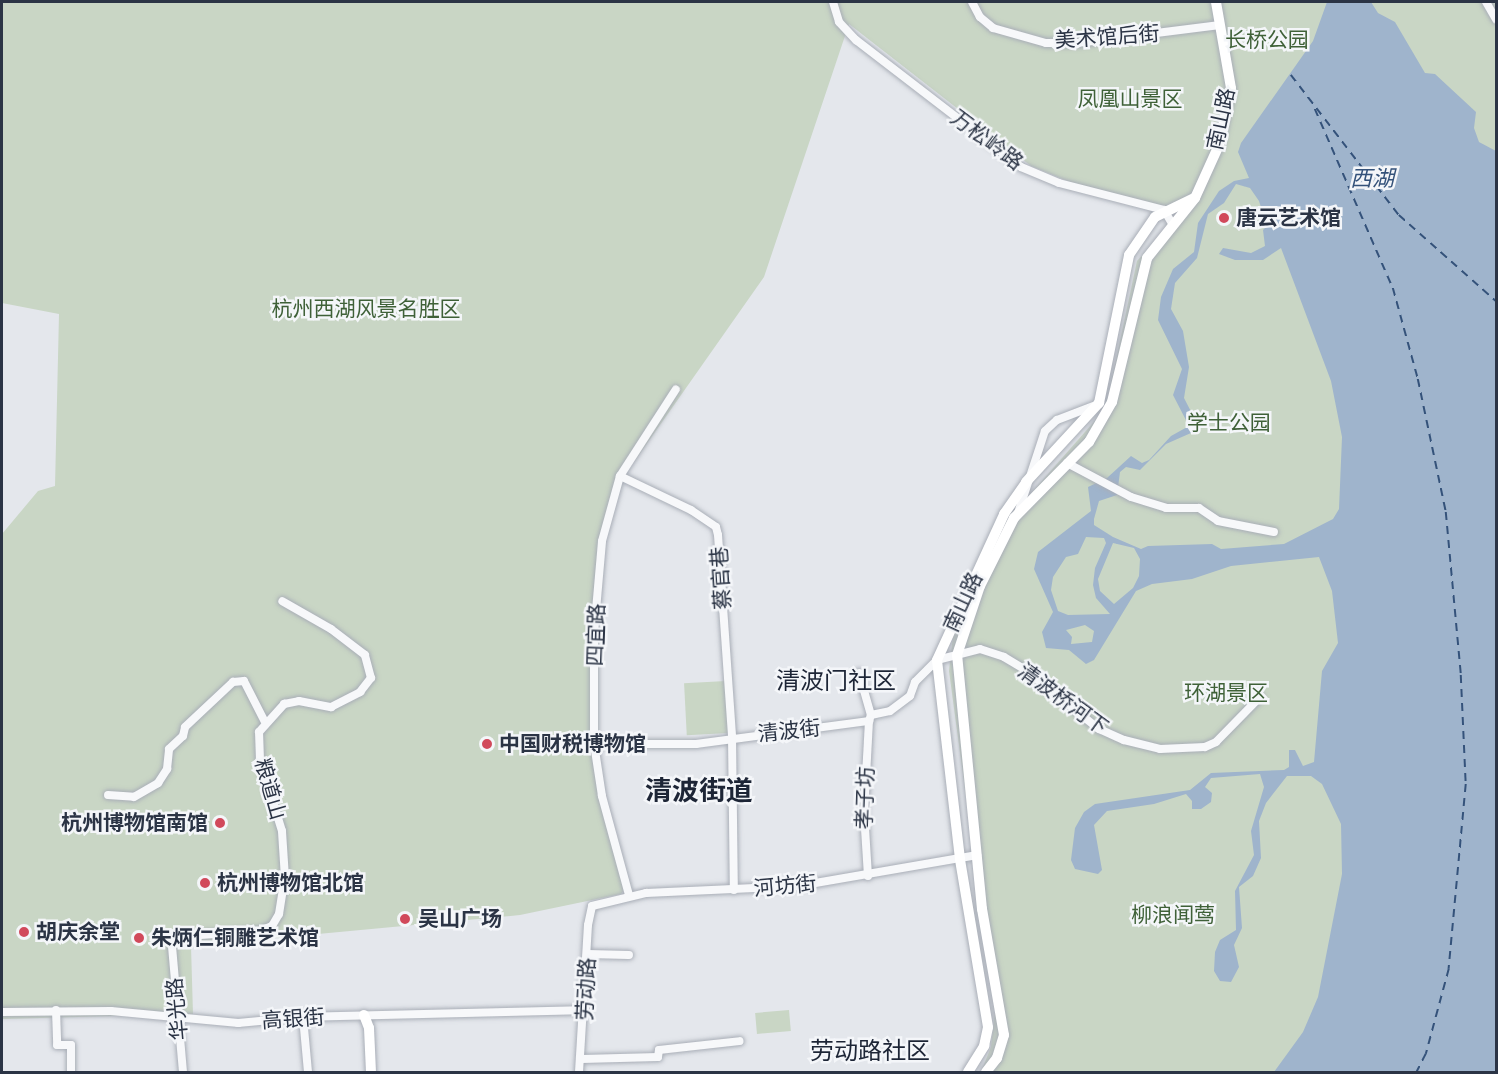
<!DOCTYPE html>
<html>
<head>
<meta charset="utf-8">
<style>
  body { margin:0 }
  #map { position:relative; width:1498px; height:1074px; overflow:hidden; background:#e4e7ec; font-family:"Work Sans","Noto Sans SC",sans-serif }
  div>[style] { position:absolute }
  .green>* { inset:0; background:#c9d6c5; transform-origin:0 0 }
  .water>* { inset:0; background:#9fb4cc }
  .ferry>* { height:1.5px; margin-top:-0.75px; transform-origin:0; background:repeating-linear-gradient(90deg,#34527a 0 8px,transparent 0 14px) }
  .roads { filter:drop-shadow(0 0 2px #a9aeb7) drop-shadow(0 0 2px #a9aeb7) }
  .minor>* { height:8px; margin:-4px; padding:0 4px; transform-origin:4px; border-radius:4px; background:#f7f8fa }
  .major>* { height:10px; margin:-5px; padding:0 5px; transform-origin:5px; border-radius:5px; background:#fff }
  .dots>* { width:16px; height:16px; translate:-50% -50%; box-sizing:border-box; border:3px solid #f4f6f9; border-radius:50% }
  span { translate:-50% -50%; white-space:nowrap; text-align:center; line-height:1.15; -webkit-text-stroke:5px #f4f6f9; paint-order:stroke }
  .street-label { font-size:21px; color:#2b3445 }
  .park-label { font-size:21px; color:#3f6138 }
  .poi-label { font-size:21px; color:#2b3445; font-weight:700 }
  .left { translate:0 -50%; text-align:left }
  .right { translate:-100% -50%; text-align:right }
  .water-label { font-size:22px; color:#34527a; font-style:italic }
  .quarter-label { font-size:24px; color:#1d2536 }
  .district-label { font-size:27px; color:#1d2536; font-weight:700 }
  .frame { position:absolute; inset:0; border:3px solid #2b3445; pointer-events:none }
</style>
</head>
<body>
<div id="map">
  <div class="green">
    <div style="clip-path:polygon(2px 2px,1496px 2px,1496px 1072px,981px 1072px,991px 1047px,995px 1012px,949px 671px,953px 636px,1005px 523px,1099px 416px,1108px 397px,1137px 261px,1183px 212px,1070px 182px,1031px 166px,849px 24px,764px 277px,615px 489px,597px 573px,596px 773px,627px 886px,621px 894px,520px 915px,191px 946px,193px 1014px,2px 1019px,2px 534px,38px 491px,55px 486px,59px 314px,2px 303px)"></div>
    <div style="left:726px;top:681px;width:52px;height:42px;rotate:87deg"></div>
    <div style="left:789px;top:1010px;width:21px;height:34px;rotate:85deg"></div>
  </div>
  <div class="water">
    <div style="clip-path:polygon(evenodd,1327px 2px,1371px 2px,1378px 13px,1395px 22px,1425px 73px,1435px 74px,1476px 112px,1474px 128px,1479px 142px,1496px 151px,1496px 1072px,1274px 1072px,1303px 1032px,1318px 997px,1342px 874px,1341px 824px,1322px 784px,1311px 776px,1287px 776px,1266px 803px,1259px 821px,1261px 858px,1253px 876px,1239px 887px,1242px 928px,1234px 945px,1239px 967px,1231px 982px,1220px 981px,1214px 971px,1215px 952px,1220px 940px,1236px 930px,1235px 891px,1254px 855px,1251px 831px,1264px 787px,1260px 774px,1211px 778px,1205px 787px,1212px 793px,1211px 802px,1201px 809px,1192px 809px,1192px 801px,1186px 794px,1154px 804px,1107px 811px,1094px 825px,1102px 870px,1098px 874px,1075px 869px,1071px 860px,1075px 828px,1084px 812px,1095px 804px,1190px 790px,1211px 773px,1284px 770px,1289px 767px,1289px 750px,1295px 750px,1303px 766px,1314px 762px,1322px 671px,1338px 643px,1332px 591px,1319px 557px,1231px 566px,1192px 579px,1152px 584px,1136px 591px,1094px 660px,1086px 664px,1069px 650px,1046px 648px,1042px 632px,1053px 612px,1034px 569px,1038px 552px,1091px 511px,1088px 487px,1107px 478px,1131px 456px,1142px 463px,1149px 460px,1171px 436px,1189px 426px,1173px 395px,1182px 369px,1158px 320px,1161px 297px,1173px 269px,1194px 252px,1198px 223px,1219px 191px,1234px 181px,1249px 178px,1238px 152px,1241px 143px,1313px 41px,1327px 2px,1236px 184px,1250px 188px,1259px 201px,1267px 226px,1263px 230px,1265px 246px,1251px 253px,1223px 248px,1219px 254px,1235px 260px,1263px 260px,1281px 248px,1331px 381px,1342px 437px,1339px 509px,1333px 519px,1284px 544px,1221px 549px,1212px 544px,1148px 546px,1141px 549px,1113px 537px,1094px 525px,1094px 519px,1099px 501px,1117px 495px,1120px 472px,1126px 467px,1140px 470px,1166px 444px,1200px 429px,1184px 398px,1189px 367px,1183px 331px,1171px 309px,1175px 283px,1197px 258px,1208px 214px,1224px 203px,1236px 184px,1327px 2px,1086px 537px,1104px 538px,1106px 543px,1095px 568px,1093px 585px,1096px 598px,1110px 614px,1068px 615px,1058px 611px,1051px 590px,1053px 577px,1066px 557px,1078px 554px,1086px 537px,1327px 2px,1113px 543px,1134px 548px,1140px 559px,1139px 576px,1133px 588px,1114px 604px,1100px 591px,1098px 579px,1113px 543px,1327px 2px,1085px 625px,1094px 631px,1092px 642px,1071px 644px,1072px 637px,1066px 630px,1085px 625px)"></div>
  </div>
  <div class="ferry">
    <div style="left:1291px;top:75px;width:177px;rotate:52.4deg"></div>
    <div style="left:1399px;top:215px;width:130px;rotate:41.6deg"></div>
    <div style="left:1315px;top:109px;width:195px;rotate:66.5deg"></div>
    <div style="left:1393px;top:288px;width:94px;rotate:74.6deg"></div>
    <div style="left:1418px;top:379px;width:136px;rotate:78.1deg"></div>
    <div style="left:1446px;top:512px;width:164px;rotate:84.7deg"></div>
    <div style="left:1461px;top:675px;width:109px;rotate:87.4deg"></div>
    <div style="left:1466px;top:784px;width:186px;rotate:95.3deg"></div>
    <div style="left:1449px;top:969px;width:88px;rotate:105.1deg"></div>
    <div style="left:1426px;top:1054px;width:20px;rotate:117deg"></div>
  </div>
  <div class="roads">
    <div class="minor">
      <div style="left:833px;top:2px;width:21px;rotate:73deg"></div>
      <div style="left:839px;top:22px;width:25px;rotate:47deg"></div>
      <div style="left:856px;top:40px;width:208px;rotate:37.6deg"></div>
      <div style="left:1021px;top:167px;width:41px;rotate:22.8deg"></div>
      <div style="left:1059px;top:183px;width:108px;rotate:14.4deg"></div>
      <div style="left:1164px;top:210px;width:17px;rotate:59deg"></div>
      <div style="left:972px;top:2px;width:17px;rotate:62deg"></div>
      <div style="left:980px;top:17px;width:17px;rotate:40deg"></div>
      <div style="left:993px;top:28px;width:55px;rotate:15.8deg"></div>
      <div style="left:1046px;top:43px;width:31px"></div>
      <div style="left:1077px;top:43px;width:144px;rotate:-7.2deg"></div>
      <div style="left:1486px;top:2px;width:20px;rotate:60deg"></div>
      <div style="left:1067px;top:463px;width:72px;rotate:28deg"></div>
      <div style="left:1131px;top:497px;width:37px;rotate:17deg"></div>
      <div style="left:1166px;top:508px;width:33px"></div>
      <div style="left:1199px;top:508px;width:23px;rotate:34deg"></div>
      <div style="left:1218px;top:521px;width:57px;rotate:11.1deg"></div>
      <div style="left:620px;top:476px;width:79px;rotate:25.6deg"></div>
      <div style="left:691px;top:510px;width:30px;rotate:34deg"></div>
      <div style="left:716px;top:527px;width:8px;rotate:76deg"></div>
      <div style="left:718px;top:535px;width:202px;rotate:86deg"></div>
      <div style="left:732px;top:737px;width:153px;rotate:89.3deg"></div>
      <div style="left:1018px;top:513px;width:86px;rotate:-71.8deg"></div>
      <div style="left:1045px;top:431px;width:16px;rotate:-43deg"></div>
      <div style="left:1057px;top:420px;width:39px;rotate:-21deg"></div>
      <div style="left:859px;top:673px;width:44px;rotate:74.1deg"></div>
      <div style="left:594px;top:744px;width:102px"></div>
      <div style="left:696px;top:744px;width:175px;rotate:-7.6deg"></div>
      <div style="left:869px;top:721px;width:6px;rotate:-72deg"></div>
      <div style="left:871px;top:715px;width:19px;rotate:-12deg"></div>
      <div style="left:890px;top:711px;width:25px;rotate:-37deg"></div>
      <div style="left:910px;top:696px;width:15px;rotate:-70deg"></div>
      <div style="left:915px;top:682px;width:31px;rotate:-45deg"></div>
      <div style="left:937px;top:660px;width:44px;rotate:-14.3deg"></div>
      <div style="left:980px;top:649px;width:25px;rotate:18deg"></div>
      <div style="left:1004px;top:657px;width:27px;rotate:31deg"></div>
      <div style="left:1027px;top:671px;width:92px;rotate:38.9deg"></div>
      <div style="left:1099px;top:729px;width:27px;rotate:24deg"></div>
      <div style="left:1124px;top:740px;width:37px;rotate:14deg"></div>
      <div style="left:1160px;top:749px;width:45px;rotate:-2.5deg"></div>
      <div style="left:1205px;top:747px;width:12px;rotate:-24deg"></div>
      <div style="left:1216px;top:742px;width:63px;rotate:-45.6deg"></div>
      <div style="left:108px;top:795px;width:26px;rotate:4deg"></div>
      <div style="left:134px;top:797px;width:28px;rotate:-30deg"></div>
      <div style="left:158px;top:783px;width:17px;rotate:-57deg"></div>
      <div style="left:167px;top:769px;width:20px;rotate:-84deg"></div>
      <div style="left:169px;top:749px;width:19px;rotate:-43deg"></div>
      <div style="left:183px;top:736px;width:9px;rotate:-77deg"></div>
      <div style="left:185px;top:727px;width:66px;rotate:-43.2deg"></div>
      <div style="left:233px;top:682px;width:11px;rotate:-5deg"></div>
      <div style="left:244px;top:681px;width:46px;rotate:62.9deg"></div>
      <div style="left:868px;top:876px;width:63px;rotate:-93.6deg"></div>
      <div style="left:864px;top:813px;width:92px;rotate:-86.9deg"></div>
      <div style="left:629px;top:895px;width:103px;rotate:-105.3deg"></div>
      <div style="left:602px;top:796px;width:53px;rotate:-98.7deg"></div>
      <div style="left:594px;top:744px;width:111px;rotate:-90deg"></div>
      <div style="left:594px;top:633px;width:92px;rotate:-85deg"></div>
      <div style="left:602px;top:541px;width:67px;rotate:-74.5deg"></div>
      <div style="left:620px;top:476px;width:103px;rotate:-57.2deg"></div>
      <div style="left:588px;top:954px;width:41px;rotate:1.4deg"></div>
      <div style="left:56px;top:1010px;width:35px;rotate:88deg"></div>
      <div style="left:57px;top:1045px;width:14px"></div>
      <div style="left:71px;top:1045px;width:27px;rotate:90deg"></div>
      <div style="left:2px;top:1012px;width:109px;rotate:-0.5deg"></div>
      <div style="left:111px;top:1011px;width:128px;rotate:5.4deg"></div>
      <div style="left:238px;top:1023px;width:65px;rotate:-5.3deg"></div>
      <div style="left:303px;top:1017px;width:282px;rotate:-1.4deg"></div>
      <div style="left:303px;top:1017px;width:55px;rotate:84.8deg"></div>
      <div style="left:582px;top:1059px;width:76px;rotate:-1.5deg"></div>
      <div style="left:658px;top:1057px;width:7px;rotate:-82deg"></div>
      <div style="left:659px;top:1050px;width:81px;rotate:-6.3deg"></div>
      <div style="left:183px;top:1072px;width:127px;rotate:-95deg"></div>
      <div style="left:172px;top:945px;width:16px;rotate:-35deg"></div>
      <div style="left:185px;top:936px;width:75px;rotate:-3.8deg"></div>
      <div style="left:260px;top:931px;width:13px;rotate:-23deg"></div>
      <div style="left:272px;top:926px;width:14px;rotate:-60deg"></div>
      <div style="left:279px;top:914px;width:36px;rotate:-81deg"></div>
      <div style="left:285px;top:878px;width:47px;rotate:-93.7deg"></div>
      <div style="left:282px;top:831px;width:74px;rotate:-107.2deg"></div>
      <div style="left:260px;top:760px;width:28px;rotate:-92deg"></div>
      <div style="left:259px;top:732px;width:38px;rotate:-48deg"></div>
      <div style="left:284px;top:704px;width:15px;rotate:-11deg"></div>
      <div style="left:299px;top:701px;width:33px;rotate:11deg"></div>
      <div style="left:331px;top:707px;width:33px;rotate:-27deg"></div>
      <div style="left:360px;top:692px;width:18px;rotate:-52deg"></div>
      <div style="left:371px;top:678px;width:24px;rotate:-105deg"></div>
      <div style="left:365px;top:655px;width:43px;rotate:-142.6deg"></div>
      <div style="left:331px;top:629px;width:56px;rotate:-150.3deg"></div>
      <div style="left:579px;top:1072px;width:147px;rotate:-86.5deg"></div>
      <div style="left:588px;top:925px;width:19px;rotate:-78deg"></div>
      <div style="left:592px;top:906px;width:56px;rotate:-13.5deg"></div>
      <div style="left:646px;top:893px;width:152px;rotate:-2.6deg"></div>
      <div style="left:798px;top:886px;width:182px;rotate:-9.8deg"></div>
    </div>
    <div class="major">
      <div style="left:364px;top:1015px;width:14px;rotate:69deg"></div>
      <div style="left:369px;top:1028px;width:44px;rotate:87.4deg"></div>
      <div style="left:968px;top:1072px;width:31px;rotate:-58deg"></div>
      <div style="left:984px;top:1046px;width:19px;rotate:-78deg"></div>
      <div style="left:988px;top:1027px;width:170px;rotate:-99.5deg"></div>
      <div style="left:960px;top:859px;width:200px;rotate:-96.6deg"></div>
      <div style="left:937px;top:660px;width:161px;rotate:-65.3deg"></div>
      <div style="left:1004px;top:514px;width:39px;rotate:-55deg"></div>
      <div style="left:1026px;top:482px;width:108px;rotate:-47.3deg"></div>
      <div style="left:1099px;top:403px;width:151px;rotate:-78.5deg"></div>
      <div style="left:1129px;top:255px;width:46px;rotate:-55.6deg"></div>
      <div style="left:1155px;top:217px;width:43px;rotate:-26deg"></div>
      <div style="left:986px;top:1072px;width:18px;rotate:-52deg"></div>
      <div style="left:997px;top:1058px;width:24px;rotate:-73deg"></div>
      <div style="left:1004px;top:1035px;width:128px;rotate:-99.9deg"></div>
      <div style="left:982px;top:909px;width:255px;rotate:-95.6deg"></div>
      <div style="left:957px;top:655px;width:73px;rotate:-71.6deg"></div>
      <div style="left:980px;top:586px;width:76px;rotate:-63.4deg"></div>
      <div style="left:1014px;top:518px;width:107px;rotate:-45.4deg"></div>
      <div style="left:1089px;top:442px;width:46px;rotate:-60.1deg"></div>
      <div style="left:1112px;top:402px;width:148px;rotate:-76.3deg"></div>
      <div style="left:1147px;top:258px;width:77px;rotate:-51.3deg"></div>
      <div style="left:1195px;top:198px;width:58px;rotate:-65.6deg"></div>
      <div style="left:1219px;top:145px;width:58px;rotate:-78.1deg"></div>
      <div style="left:1231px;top:88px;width:87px;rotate:-99.9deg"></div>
    </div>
  </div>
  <div class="dots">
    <div style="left:1224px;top:218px;background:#d1495b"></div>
    <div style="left:487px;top:744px;background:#d1495b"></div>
    <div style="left:220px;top:823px;background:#d1495b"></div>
    <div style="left:205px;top:883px;background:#d1495b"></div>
    <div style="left:405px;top:919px;background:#d1495b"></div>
    <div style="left:24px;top:932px;background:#d1495b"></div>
    <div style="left:139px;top:938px;background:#d1495b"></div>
  </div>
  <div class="street-label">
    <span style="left:1107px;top:37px;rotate:-4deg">美术馆后街</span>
    <span style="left:1221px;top:119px;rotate:-78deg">南山路</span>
    <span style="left:987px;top:140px;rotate:37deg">万松岭路</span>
    <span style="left:721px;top:578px;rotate:-94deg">蔡官巷</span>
    <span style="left:963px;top:602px;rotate:-65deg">南山路</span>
    <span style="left:596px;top:635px;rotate:-88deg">四宜路</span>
    <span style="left:1063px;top:699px;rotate:36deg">清波桥河下</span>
    <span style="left:789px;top:731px;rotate:-6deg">清波街</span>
    <span style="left:270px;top:789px;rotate:74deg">粮道山</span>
    <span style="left:865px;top:798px;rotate:-88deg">孝子坊</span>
    <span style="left:785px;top:886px;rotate:-5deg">河坊街</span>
    <span style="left:586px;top:989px;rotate:-87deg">劳动路</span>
    <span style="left:177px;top:1009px;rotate:-95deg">华光路</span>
    <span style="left:293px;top:1019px;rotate:-4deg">高银街</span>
  </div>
  <div class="park-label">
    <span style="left:1267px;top:40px">长桥公园</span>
    <span style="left:1130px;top:99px">凤凰山景区</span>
    <span style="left:366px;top:309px">杭州西湖风景名胜区</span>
    <span style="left:1229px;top:423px">学士公园</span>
    <span style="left:1226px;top:693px">环湖景区</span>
    <span style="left:1173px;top:915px">柳浪闻莺</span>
  </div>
  <div class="poi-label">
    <span class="left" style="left:1236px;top:218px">唐云艺术馆</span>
    <span class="left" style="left:499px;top:744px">中国财税博物馆</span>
    <span class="right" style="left:208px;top:823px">杭州博物馆南馆</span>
    <span class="left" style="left:217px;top:883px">杭州博物馆北馆</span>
    <span class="left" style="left:418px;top:919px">吴山广场</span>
    <span class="left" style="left:36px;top:932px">胡庆余堂</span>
    <span class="left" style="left:151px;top:938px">朱炳仁铜雕艺术馆</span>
  </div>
  <div class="water-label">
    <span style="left:1372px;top:179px">西湖</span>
  </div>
  <div class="quarter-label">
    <span style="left:836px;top:682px">清波门社区</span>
    <span style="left:870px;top:1052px">劳动路社区</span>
  </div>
  <div class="district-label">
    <span style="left:699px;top:792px">清波街道</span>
  </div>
  <div class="frame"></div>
</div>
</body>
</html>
